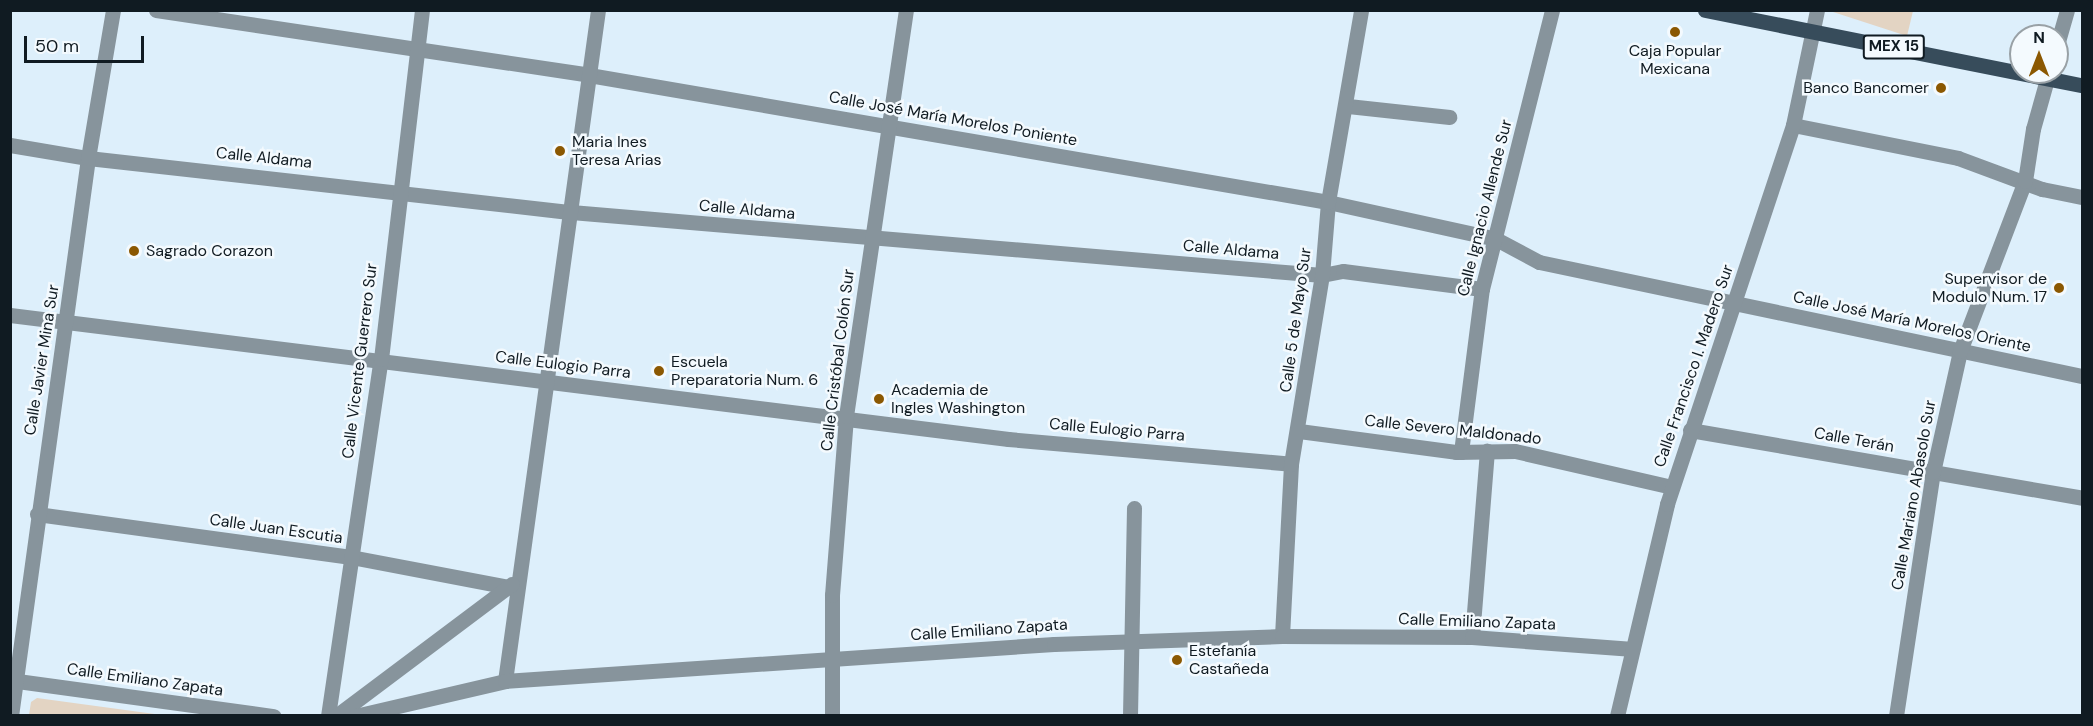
<!DOCTYPE html>
<html>
<head>
<meta charset="utf-8">
<style>
  body { margin:0 }
  #map { position:relative; width:2093px; height:726px; overflow:hidden; background:#ddeffb; font-family:"DM Sans",sans-serif }
  div>[style] { position:absolute }
  .green>* { inset:0; background:#e3d4c3 }
  .minor>* { height:15px; margin:-7.5px; padding:0 7.5px; transform-origin:7.5px; border-radius:7.5px; background:#87949c }
  .primary>* { height:15px; margin:-7.5px; padding:0 7.5px; transform-origin:7.5px; border-radius:7.5px; background:#374c5b }
  .dots>* { width:16px; height:16px; translate:-50% -50%; box-sizing:border-box; border:3px solid #f4fafe; border-radius:50% }
  span { translate:-50% -50%; white-space:nowrap; text-align:center; line-height:1.15; -webkit-text-stroke:5px #f4fafe; paint-order:stroke }
  .shield-label span { padding:2px 4px; background:#f4fafe; border:2px solid; border-radius:4px; -webkit-text-stroke-width:0 }
  .shield-label { font-size:15px; color:#101b22; font-weight:700 }
  .poi-label { font-size:16px; color:#101b22 }
  .right { translate:-100% -50%; text-align:right }
  .left { translate:0 -50%; text-align:left }
  .street-label { font-size:16px; color:#101b22 }
  .frame { position:absolute; inset:0; border:12px solid #101b22; pointer-events:none }
  .north { position:absolute; left:2009px; top:24px; width:60px; height:60px; box-sizing:border-box; background:#f4fafe; border:2px solid #99a1a6; border-radius:50%; rotate:0deg; font-size:16px; font-weight:700; line-height:24px; text-align:center; color:#101b22 }
  .north::after { content:''; display:block; margin:auto; width:21px; height:27px; background:#8b5802; clip-path:polygon(50% 0,100% 100%,50% 72%,0 100%) }
  .scale { position:absolute; left:24px; top:36px; width:120px; height:27px; box-sizing:border-box; border:3px solid #101b22; border-top:0; padding-left:8px; font-size:18px; line-height:21px; white-space:nowrap; color:#101b22; -webkit-text-stroke:4px #f4fafe; paint-order:stroke }
</style>
</head>
<body>
<div id="map">
  <div class="green">
    <div style="clip-path:polygon(1830px 11px,1913px 10px,1913px 11px,1907px 36px)"></div>
    <div style="clip-path:polygon(37px 698px,162px 715px,29px 715px,31px 702px)"></div>
  </div>
  <div class="minor">
    <div style="left:156px;top:10px;width:438px;rotate:8.5deg"></div>
    <div style="left:589px;top:75px;width:750px;rotate:9.75deg"></div>
    <div style="left:1328px;top:202px;width:172px;rotate:12.4deg"></div>
    <div style="left:1496px;top:239px;width:49px;rotate:28.1deg"></div>
    <div style="left:1539px;top:262px;width:555px;rotate:11.86deg"></div>
    <div style="left:2057px;top:45px;width:36px;rotate:-74deg"></div>
    <div style="left:1348px;top:106px;width:102px;rotate:6.2deg"></div>
    <div style="left:1793px;top:125px;width:168px;rotate:11.3deg"></div>
    <div style="left:1958px;top:158px;width:90px;rotate:20.3deg"></div>
    <div style="left:2042px;top:189px;width:41px;rotate:11.3deg"></div>
    <div style="left:10px;top:145px;width:79px;rotate:9.5deg"></div>
    <div style="left:88px;top:158px;width:486px;rotate:6.4deg"></div>
    <div style="left:571px;top:212px;width:754px;rotate:4.8deg"></div>
    <div style="left:1322px;top:275px;width:21px;rotate:-11deg"></div>
    <div style="left:1343px;top:271px;width:140px;rotate:7.4deg"></div>
    <div style="left:10px;top:315px;width:1006px;rotate:7.08deg"></div>
    <div style="left:1008px;top:439px;width:284px;rotate:5deg"></div>
    <div style="left:1690px;top:430px;width:398px;rotate:9.8deg"></div>
    <div style="left:1299px;top:431px;width:158px;rotate:7.6deg"></div>
    <div style="left:1456px;top:452px;width:59px;rotate:-1deg"></div>
    <div style="left:1515px;top:451px;width:161px;rotate:12.9deg"></div>
    <div style="left:1461px;top:452px;width:164px;rotate:-82.7deg"></div>
    <div style="left:1482px;top:289px;width:288px;rotate:-75.9deg"></div>
    <div style="left:37px;top:514px;width:317px;rotate:7.8deg"></div>
    <div style="left:351px;top:557px;width:161px;rotate:10.8deg"></div>
    <div style="left:1282px;top:636px;width:172px;rotate:-87deg"></div>
    <div style="left:1291px;top:464px;width:192px;rotate:-80.7deg"></div>
    <div style="left:1322px;top:275px;width:73px;rotate:-85.3deg"></div>
    <div style="left:1328px;top:202px;width:195px;rotate:-80.2deg"></div>
    <div style="left:1472px;top:637px;width:187px;rotate:-85.4deg"></div>
    <div style="left:10px;top:680px;width:266px;rotate:7.8deg"></div>
    <div style="left:505px;top:681px;width:677px;rotate:-82.11deg"></div>
    <div style="left:11px;top:716px;width:563px;rotate:-82.14deg"></div>
    <div style="left:88px;top:158px;width:150px;rotate:-80.4deg"></div>
    <div style="left:328px;top:716px;width:361px;rotate:-81.6deg"></div>
    <div style="left:381px;top:359px;width:351px;rotate:-83.3deg"></div>
    <div style="left:336px;top:716px;width:220px;rotate:-36.9deg"></div>
    <div style="left:355px;top:716px;width:154px;rotate:-13.1deg"></div>
    <div style="left:505px;top:681px;width:550px;rotate:-3.86deg"></div>
    <div style="left:1054px;top:644px;width:228px;rotate:-2deg"></div>
    <div style="left:1282px;top:636px;width:190px;rotate:0.3deg"></div>
    <div style="left:1472px;top:637px;width:158px;rotate:4.3deg"></div>
    <div style="left:832px;top:716px;width:121px;rotate:-90deg"></div>
    <div style="left:832px;top:595px;width:180px;rotate:-85.5deg"></div>
    <div style="left:846px;top:416px;width:410px;rotate:-81.6deg"></div>
    <div style="left:1130px;top:716px;width:208px;rotate:-88.9deg"></div>
    <div style="left:1617px;top:716px;width:218px;rotate:-76.7deg"></div>
    <div style="left:1667px;top:504px;width:399px;rotate:-71.6deg"></div>
    <div style="left:1793px;top:125px;width:117px;rotate:-78.2deg"></div>
    <div style="left:1896px;top:716px;width:247px;rotate:-81.4deg"></div>
    <div style="left:1933px;top:472px;width:124px;rotate:-77.4deg"></div>
    <div style="left:1960px;top:351px;width:182px;rotate:-69.1deg"></div>
    <div style="left:2025px;top:181px;width:53px;rotate:-81.3deg"></div>
    <div style="left:2033px;top:129px;width:59px;rotate:-74.3deg"></div>
  </div>
  <div class="primary">
    <div style="left:1705px;top:10px;width:384px;rotate:11.3deg"></div>
  </div>
  <div class="dots">
    <div style="left:1675px;top:32px;background:#8b5802"></div>
    <div style="left:1941px;top:88px;background:#8b5802"></div>
    <div style="left:560px;top:151px;background:#8b5802"></div>
    <div style="left:134px;top:251px;background:#8b5802"></div>
    <div style="left:2059px;top:288px;background:#8b5802"></div>
    <div style="left:659px;top:371px;background:#8b5802"></div>
    <div style="left:879px;top:399px;background:#8b5802"></div>
    <div style="left:1177px;top:660px;background:#8b5802"></div>
  </div>
  <div class="shield-label">
    <span style="left:1894px;top:47px">MEX 15</span>
  </div>
  <div class="poi-label">
    <span style="left:1675px;top:60px">Caja Popular<br>Mexicana</span>
    <span class="right" style="left:1929px;top:88px">Banco Bancomer</span>
    <span class="left" style="left:572px;top:151px">Maria Ines<br>Teresa Arias</span>
    <span class="left" style="left:146px;top:251px">Sagrado Corazon</span>
    <span class="right" style="left:2047px;top:288px">Supervisor de<br>Modulo Num. 17</span>
    <span class="left" style="left:671px;top:371px">Escuela<br>Preparatoria Num. 6</span>
    <span class="left" style="left:891px;top:399px">Academia de<br>Ingles Washington</span>
    <span class="left" style="left:1189px;top:660px">Estefanía<br>Castañeda</span>
  </div>
  <div class="street-label">
    <span style="left:953px;top:119px;rotate:10deg">Calle José María Morelos Poniente</span>
    <span style="left:264px;top:158px;rotate:6deg">Calle Aldama</span>
    <span style="left:1485px;top:208px;rotate:-76deg">Calle Ignacio Allende Sur</span>
    <span style="left:747px;top:210px;rotate:5deg">Calle Aldama</span>
    <span style="left:1231px;top:250px;rotate:5deg">Calle Aldama</span>
    <span style="left:1296px;top:320px;rotate:-82deg">Calle 5 de Mayo Sur</span>
    <span style="left:1912px;top:322px;rotate:12deg">Calle José María Morelos Oriente</span>
    <span style="left:42px;top:360px;rotate:-81deg">Calle Javier Mina Sur</span>
    <span style="left:838px;top:360px;rotate:-83deg">Calle Cristóbal Colón Sur</span>
    <span style="left:360px;top:361px;rotate:-83deg">Calle Vicente Guerrero Sur</span>
    <span style="left:563px;top:365px;rotate:7deg">Calle Eulogio Parra</span>
    <span style="left:1694px;top:366px;rotate:-71deg">Calle Francisco I. Madero Sur</span>
    <span style="left:1117px;top:430px;rotate:5deg">Calle Eulogio Parra</span>
    <span style="left:1453px;top:430px;rotate:6deg">Calle Severo Maldonado</span>
    <span style="left:1854px;top:440px;rotate:10deg">Calle Terán</span>
    <span style="left:1914px;top:495px;rotate:-80deg">Calle Mariano Abasolo Sur</span>
    <span style="left:276px;top:529px;rotate:8deg">Calle Juan Escutia</span>
    <span style="left:1477px;top:622px;rotate:2deg">Calle Emiliano Zapata</span>
    <span style="left:989px;top:630px;rotate:-4deg">Calle Emiliano Zapata</span>
    <span style="left:145px;top:680px;rotate:8deg">Calle Emiliano Zapata</span>
  </div>
  <div class="frame"></div>
  <div class="north">N</div>
  <div class="scale">50 m</div>
</div>
</body>
</html>
